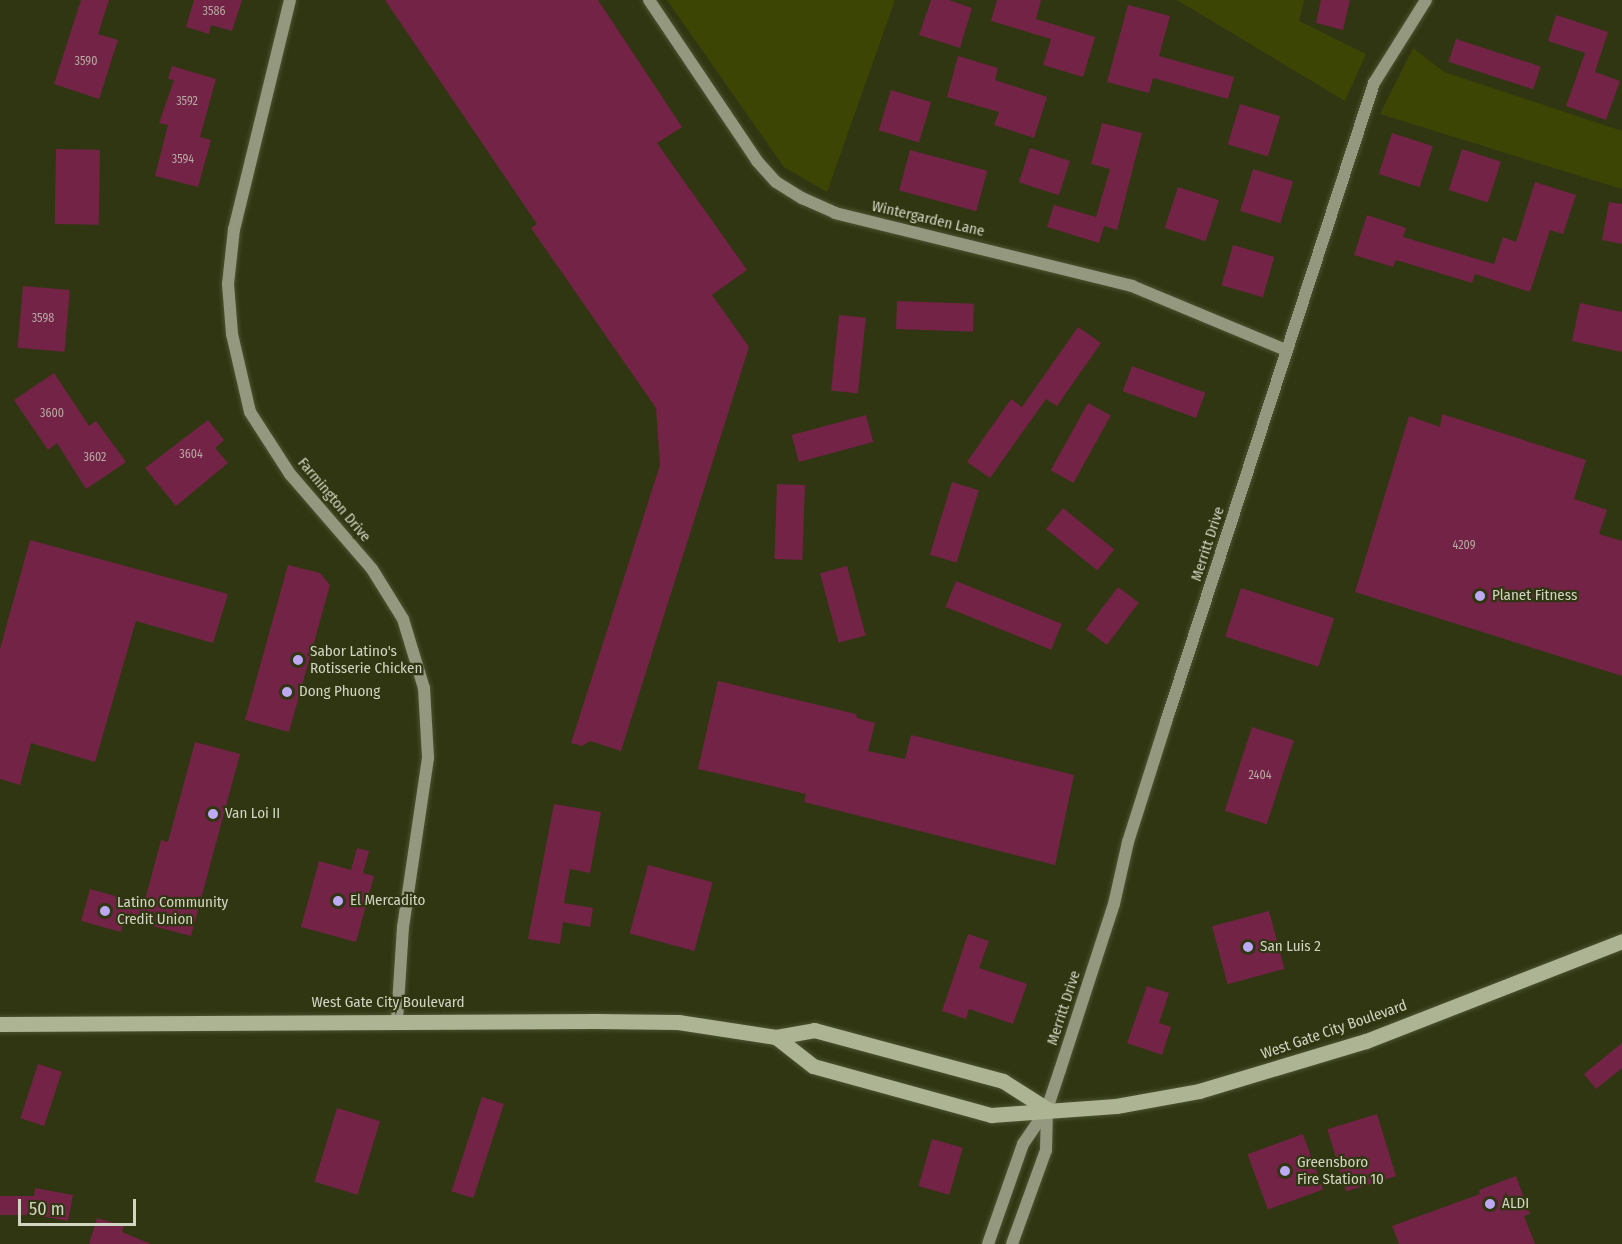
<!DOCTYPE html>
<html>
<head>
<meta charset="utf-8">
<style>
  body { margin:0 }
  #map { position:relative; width:1622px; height:1244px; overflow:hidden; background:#303612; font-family:"Fira Sans Condensed",sans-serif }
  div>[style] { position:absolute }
  .green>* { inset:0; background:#3d4504 }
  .building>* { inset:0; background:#722346; transform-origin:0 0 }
  .roads { filter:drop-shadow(0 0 2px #4d5231) drop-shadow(0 0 2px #4d5231) }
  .secondary>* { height:12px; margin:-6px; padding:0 6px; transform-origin:6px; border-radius:6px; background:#93987e }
  .primary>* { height:15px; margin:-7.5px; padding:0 7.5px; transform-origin:7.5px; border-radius:7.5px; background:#adb493 }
  .dots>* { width:16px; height:16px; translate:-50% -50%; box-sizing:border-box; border:3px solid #303612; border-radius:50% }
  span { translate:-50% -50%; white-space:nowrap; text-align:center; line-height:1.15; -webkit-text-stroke:4.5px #303612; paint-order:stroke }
  .number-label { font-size:12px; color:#b8a8a2 }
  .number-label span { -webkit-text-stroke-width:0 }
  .street-label { font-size:15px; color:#d0d4c0 }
  .poi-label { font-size:15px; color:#d0d4c0 }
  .left { translate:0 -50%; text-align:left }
  .scale { position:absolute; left:18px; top:1199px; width:118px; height:27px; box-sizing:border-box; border:3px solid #d0d4c0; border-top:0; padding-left:8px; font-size:18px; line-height:21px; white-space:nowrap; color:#d0d4c0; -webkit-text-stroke:4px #303612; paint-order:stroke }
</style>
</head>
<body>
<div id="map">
  <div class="green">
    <div style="clip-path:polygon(667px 0,895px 0,827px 192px,784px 167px)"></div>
    <div style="clip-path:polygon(1177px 0,1304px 0,1299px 21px,1366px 54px,1345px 101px)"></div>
    <div style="clip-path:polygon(1413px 48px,1444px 72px,1622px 131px,1622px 189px,1380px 114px)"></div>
  </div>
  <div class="building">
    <div style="clip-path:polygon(81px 0,109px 0,98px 34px,118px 40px,99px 99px,54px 84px)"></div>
    <div style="clip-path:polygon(194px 0,242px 0,232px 31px,211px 25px,209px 34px,186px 27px)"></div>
    <div style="clip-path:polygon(385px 0,598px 0,682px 127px,657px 143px,747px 270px,712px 295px,749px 347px,621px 751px,590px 741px,582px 746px,571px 743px,660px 465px,656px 408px,531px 228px,537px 224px)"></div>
    <div style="clip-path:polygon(931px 0,949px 0,972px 8px,960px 48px,919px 35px)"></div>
    <div style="clip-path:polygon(997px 0,1041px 0,1036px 19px,1095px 37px,1083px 77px,1043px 65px,1051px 39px,991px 21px)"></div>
    <div style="clip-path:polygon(1321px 0,1350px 0,1343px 30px,1316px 23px)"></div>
    <div style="clip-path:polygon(1128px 5px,1170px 16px,1159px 56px,1234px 77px,1228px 99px,1153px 78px,1149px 93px,1107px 82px)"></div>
    <div style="clip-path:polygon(1556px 15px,1608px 32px,1595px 72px,1620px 81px,1606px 120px,1566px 106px,1585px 53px,1548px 41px)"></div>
    <div style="left:1456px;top:39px;width:89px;height:24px;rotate:18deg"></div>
    <div style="clip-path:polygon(958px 56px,998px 68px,995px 80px,1047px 97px,1034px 138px,994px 125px,999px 112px,947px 97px)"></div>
    <div style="clip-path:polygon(172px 66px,216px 79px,200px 137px,211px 140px,198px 187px,155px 176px,168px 125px,159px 123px,174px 80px,168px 79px)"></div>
    <div style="left:891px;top:90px;width:42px;height:42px;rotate:17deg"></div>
    <div style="left:1240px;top:104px;width:42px;height:42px;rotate:17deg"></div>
    <div style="clip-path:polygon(1102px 123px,1142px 133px,1117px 230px,1104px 226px,1099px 243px,1047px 227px,1054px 205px,1096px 217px,1110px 169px,1091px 164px)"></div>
    <div style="left:1392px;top:133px;width:43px;height:43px;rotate:18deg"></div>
    <div style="left:1030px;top:148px;width:42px;height:36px;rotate:18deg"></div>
    <div style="left:56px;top:149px;width:44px;height:75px;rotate:1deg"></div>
    <div style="left:1462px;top:149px;width:41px;height:43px;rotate:18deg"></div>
    <div style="left:910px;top:150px;width:80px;height:42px;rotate:15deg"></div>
    <div style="left:1253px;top:169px;width:42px;height:44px;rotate:17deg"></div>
    <div style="clip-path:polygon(1535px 182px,1576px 195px,1563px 234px,1550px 230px,1530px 292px,1475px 274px,1472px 283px,1396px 260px,1393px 267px,1354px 255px,1367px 215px,1406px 228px,1403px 237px,1494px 264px,1503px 237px,1516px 242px)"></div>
    <div style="left:1178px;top:187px;width:43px;height:43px;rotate:18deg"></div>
    <div style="clip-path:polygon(1609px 202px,1622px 204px,1622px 244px,1602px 240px)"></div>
    <div style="left:1233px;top:245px;width:43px;height:42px;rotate:16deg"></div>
    <div style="left:23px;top:286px;width:47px;height:62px;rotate:5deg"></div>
    <div style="left:897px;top:301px;width:77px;height:28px;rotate:2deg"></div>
    <div style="clip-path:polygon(1580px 303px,1622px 312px,1622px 352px,1572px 341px)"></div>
    <div style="left:839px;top:315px;width:27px;height:76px;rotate:6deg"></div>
    <div style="clip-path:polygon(1078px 327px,1101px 343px,1057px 406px,1046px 399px,990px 478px,967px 462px,1011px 399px,1022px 407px)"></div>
    <div style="left:1132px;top:366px;width:78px;height:27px;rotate:20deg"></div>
    <div style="clip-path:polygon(54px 373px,89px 426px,96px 421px,126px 462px,86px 489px,57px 443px,48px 450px,14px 400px)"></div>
    <div style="left:1088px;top:403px;width:26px;height:77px;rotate:29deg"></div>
    <div style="clip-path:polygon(1442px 414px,1586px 460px,1574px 499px,1607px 510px,1599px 534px,1622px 541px,1622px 676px,1355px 592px,1409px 416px,1440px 427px)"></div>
    <div style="left:866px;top:415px;width:28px;height:77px;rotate:75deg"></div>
    <div style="clip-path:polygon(208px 420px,224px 440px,215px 448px,228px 463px,176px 506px,145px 468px)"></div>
    <div style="left:952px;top:482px;width:28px;height:76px;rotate:17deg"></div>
    <div style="left:777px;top:484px;width:28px;height:75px;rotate:2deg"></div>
    <div style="left:1063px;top:508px;width:66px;height:27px;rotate:39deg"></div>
    <div style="clip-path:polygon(30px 540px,228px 594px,213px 643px,136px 621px,95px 762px,31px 743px,20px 785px,0 779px,0 649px)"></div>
    <div style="clip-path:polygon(288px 565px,320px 573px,330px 585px,289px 732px,245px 720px)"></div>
    <div style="left:847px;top:566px;width:72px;height:28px;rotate:75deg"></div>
    <div style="left:956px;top:581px;width:114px;height:28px;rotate:22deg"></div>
    <div style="left:1118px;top:587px;width:26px;height:53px;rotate:37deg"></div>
    <div style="left:1241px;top:588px;width:98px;height:51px;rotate:18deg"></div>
    <div style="clip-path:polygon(718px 681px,856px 714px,857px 718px,875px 723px,868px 751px,905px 759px,911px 735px,1074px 775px,1055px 865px,804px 802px,806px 794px,698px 769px)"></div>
    <div style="left:1252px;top:727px;width:44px;height:88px;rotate:18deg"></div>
    <div style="clip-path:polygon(195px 742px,240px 754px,191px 936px,125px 919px,121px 932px,81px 921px,90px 889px,144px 904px,161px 840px,168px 842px)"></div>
    <div style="clip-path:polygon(554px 804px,601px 812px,590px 873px,570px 869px,564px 903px,593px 908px,590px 927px,563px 922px,560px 944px,528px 939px)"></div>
    <div style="clip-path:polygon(357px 848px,369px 851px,363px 873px,374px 876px,356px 942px,301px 927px,319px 861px,351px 870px)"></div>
    <div style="left:648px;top:865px;width:67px;height:71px;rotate:15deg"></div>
    <div style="left:1269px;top:911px;width:60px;height:59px;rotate:75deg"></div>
    <div style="clip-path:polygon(968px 934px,989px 941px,979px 968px,1027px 984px,1013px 1024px,969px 1009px,966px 1019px,942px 1011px)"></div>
    <div style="clip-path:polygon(1147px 986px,1169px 993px,1159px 1023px,1171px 1027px,1162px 1055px,1127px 1043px)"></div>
    <div style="clip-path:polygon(1622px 1043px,1622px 1068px,1596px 1089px,1584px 1074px)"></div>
    <div style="left:38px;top:1064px;width:25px;height:57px;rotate:18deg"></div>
    <div style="left:482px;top:1097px;width:23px;height:99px;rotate:18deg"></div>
    <div style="left:337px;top:1108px;width:45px;height:77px;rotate:17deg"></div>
    <div style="left:1377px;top:1114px;width:65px;height:52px;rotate:73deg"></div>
    <div style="left:1303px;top:1134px;width:59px;height:59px;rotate:70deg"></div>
    <div style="left:932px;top:1139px;width:32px;height:49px;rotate:16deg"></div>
    <div style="clip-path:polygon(1516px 1176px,1530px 1214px,1524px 1216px,1535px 1244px,1399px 1244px,1392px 1226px,1480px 1194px,1479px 1190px)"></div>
    <div style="clip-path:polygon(35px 1188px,73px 1195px,68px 1221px,35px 1215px,0 1215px,0 1196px,34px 1196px)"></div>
    <div style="clip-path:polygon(97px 1218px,124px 1226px,122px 1232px,151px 1244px,89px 1244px)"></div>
  </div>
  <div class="roads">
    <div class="secondary">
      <div style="left:290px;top:0;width:236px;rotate:103.7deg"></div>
      <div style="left:234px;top:229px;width:55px;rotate:96.2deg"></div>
      <div style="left:228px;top:284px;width:50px;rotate:85.4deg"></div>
      <div style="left:232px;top:334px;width:80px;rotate:77deg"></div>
      <div style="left:250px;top:412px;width:74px;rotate:57.2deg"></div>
      <div style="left:290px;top:474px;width:125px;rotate:49.2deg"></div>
      <div style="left:372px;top:569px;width:59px;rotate:58.2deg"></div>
      <div style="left:403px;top:619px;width:72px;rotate:73.1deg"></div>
      <div style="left:424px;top:688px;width:70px;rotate:86.7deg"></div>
      <div style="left:428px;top:758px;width:171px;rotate:98.4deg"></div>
      <div style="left:403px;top:927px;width:94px;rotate:93.7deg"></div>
      <div style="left:649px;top:0;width:194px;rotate:56.1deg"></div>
      <div style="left:757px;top:161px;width:28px;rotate:48deg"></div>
      <div style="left:776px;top:182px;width:31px;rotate:32deg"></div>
      <div style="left:802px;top:198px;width:36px;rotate:24deg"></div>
      <div style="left:835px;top:213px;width:306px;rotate:13.8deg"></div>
      <div style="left:1132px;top:286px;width:167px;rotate:22.6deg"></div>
      <div style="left:988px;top:1244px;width:106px;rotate:-70.7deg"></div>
      <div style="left:1023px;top:1144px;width:42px;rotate:-55.6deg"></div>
      <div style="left:1047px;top:1109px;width:41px;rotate:-71.6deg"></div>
      <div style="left:1060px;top:1070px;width:175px;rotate:-72deg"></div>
      <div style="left:1114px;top:904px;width:64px;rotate:-77.3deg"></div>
      <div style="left:1128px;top:842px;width:126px;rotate:-72.4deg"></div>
      <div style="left:1166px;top:722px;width:672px;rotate:-71.97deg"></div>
      <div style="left:1374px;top:83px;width:98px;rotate:-57.9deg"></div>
      <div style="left:1012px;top:1244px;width:100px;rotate:-70.1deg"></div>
      <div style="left:1046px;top:1150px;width:40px;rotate:-88.6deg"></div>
    </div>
    <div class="primary">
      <div style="left:0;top:1024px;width:596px;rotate:-0.29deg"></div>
      <div style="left:596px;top:1021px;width:82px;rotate:0.7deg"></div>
      <div style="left:678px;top:1022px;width:99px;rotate:8.7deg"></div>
      <div style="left:776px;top:1037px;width:39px;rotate:-10deg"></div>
      <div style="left:814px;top:1030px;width:196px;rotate:15.1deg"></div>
      <div style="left:1003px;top:1081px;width:52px;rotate:32.5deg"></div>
      <div style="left:776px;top:1037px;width:47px;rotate:38.1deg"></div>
      <div style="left:813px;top:1066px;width:185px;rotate:15.4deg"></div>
      <div style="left:991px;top:1115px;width:125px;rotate:-4.1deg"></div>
      <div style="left:1116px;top:1106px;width:84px;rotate:-10.2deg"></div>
      <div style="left:1199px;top:1091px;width:174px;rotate:-16.7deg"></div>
      <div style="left:1366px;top:1041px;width:275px;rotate:-21.3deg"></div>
    </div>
  </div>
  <div class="dots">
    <div style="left:1480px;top:596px;background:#bea9f4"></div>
    <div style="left:298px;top:660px;background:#bea9f4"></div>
    <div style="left:287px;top:692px;background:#bea9f4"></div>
    <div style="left:213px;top:814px;background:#bea9f4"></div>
    <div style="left:338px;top:901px;background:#bea9f4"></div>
    <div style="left:105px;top:911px;background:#bea9f4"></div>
    <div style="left:1248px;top:947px;background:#bea9f4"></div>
    <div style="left:1285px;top:1171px;background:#bea9f4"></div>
    <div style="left:1490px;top:1204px;background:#bea9f4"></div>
  </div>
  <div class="number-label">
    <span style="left:214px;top:12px">3586</span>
    <span style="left:86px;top:62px">3590</span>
    <span style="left:187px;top:102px">3592</span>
    <span style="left:183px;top:160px">3594</span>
    <span style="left:43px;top:319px">3598</span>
    <span style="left:52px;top:414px">3600</span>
    <span style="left:191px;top:455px">3604</span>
    <span style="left:95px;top:458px">3602</span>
    <span style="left:1464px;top:546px">4209</span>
    <span style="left:1260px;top:776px">2404</span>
  </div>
  <div class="street-label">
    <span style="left:928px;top:219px;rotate:13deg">Wintergarden Lane</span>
    <span style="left:334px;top:500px;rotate:50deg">Farmington Drive</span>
    <span style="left:1208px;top:544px;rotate:-72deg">Merritt Drive</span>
    <span style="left:388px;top:1003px">West Gate City Boulevard</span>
    <span style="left:1064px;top:1008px;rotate:-72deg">Merritt Drive</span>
    <span style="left:1334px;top:1030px;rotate:-19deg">West Gate City Boulevard</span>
  </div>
  <div class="poi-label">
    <span class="left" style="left:1492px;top:596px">Planet Fitness</span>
    <span class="left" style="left:310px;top:660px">Sabor Latino's<br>Rotisserie Chicken</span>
    <span class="left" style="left:299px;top:692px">Dong Phuong</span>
    <span class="left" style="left:225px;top:814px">Van Loi II</span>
    <span class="left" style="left:350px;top:901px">El Mercadito</span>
    <span class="left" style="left:117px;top:911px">Latino Community<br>Credit Union</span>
    <span class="left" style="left:1260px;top:947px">San Luis 2</span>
    <span class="left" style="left:1297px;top:1171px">Greensboro<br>Fire Station 10</span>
    <span class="left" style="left:1502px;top:1204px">ALDI</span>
  </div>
  <div class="scale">50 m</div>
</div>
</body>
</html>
